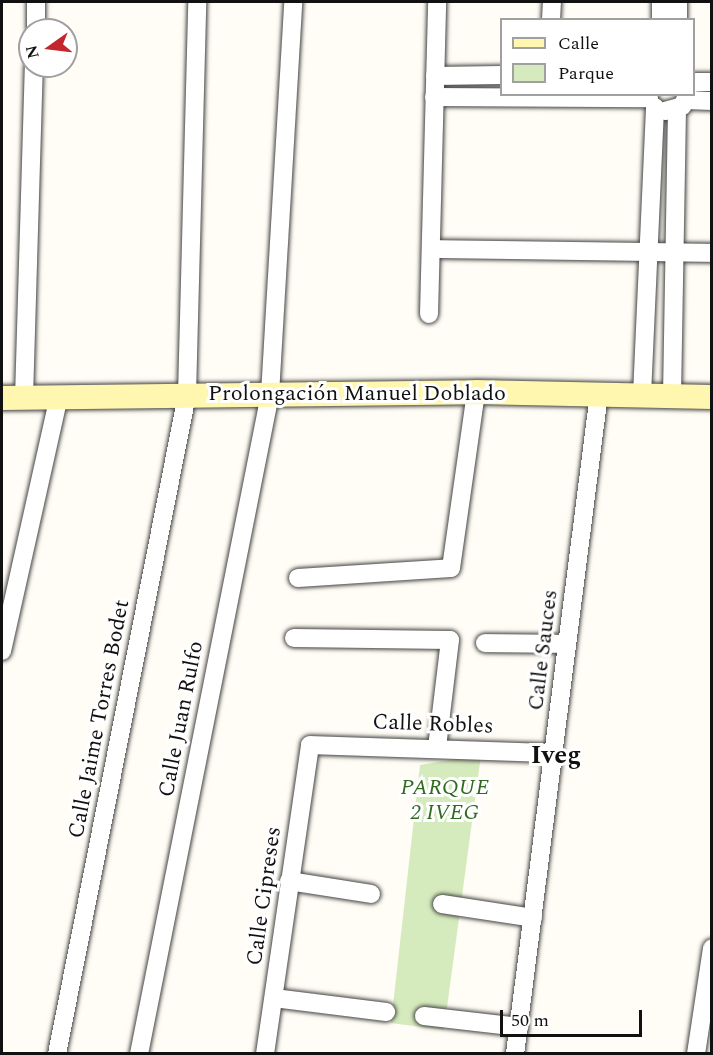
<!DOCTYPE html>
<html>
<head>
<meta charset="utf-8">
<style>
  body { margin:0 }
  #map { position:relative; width:713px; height:1055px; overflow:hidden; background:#fffdf5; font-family:Spectral,serif }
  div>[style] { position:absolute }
  .green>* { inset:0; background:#d5ebbd }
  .roads { filter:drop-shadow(0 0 2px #444) drop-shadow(0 0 2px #444) }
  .street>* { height:18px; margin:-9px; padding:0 9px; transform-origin:9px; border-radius:9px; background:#fff }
  .secondary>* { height:24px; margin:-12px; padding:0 12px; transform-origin:12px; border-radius:12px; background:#fff6b0 }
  span { translate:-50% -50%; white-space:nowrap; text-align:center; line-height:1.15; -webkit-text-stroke:6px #fff; paint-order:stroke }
  .street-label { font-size:22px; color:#111 }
  .park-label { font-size:22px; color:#2f6b1f; font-style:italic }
  .quarter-label { font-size:26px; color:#111; font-weight:700 }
  .frame { position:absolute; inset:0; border:3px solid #111; pointer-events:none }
  .legend { position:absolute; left:500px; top:18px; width:195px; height:78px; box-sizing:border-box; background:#fff; border:2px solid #a0a0a0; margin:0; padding:8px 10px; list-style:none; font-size:18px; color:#111 }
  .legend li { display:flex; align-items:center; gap:12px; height:30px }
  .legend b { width:30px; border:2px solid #a0a0a0 }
  .north { position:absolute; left:18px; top:18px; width:60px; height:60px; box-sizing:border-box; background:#fff; border:2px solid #a0a0a0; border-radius:50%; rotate:256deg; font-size:16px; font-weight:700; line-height:24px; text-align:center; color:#111 }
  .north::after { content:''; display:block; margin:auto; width:21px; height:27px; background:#c4262e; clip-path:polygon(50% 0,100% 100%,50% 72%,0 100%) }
  .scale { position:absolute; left:500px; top:1010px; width:142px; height:27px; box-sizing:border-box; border:3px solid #111; border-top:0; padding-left:8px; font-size:18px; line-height:21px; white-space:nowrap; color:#111; -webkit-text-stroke:4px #fff; paint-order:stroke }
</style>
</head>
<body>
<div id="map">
  <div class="green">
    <div style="clip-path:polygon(481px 755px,444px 1030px,391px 1023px,420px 765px)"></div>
  </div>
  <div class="roads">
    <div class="street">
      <div style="left:551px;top:20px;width:18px;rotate:-87deg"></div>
      <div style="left:661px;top:20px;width:18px;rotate:-90deg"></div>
      <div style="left:678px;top:20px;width:18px;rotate:-90deg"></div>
      <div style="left:36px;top:30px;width:28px;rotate:-90deg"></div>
      <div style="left:435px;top:76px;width:67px;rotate:-0.9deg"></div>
      <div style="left:694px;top:82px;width:18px"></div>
      <div style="left:434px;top:97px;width:215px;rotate:0.3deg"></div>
      <div style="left:686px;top:100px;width:26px;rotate:2deg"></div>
      <div style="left:665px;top:111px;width:18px;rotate:-16deg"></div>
      <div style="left:682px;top:106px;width:13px;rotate:-63deg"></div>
      <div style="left:432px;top:249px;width:280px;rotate:0.8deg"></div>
      <div style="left:429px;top:314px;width:312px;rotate:-88.5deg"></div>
      <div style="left:642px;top:395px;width:288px;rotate:-87.4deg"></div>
      <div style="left:672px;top:396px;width:287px;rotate:-89deg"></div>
      <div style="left:24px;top:398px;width:332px;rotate:-88.3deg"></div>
      <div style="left:298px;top:578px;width:153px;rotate:-3.7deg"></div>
      <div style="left:451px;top:568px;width:178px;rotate:-81.9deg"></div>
      <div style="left:294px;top:638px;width:156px;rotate:0.7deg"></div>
      <div style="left:450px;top:640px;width:108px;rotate:96.9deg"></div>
      <div style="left:485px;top:643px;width:82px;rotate:0.7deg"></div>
      <div style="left:2px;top:651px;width:260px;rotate:-77.4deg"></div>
      <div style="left:289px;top:881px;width:83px;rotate:9deg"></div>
      <div style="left:442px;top:904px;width:92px;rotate:8.7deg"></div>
      <div style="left:274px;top:998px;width:113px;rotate:7.1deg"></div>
      <div style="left:424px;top:1016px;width:96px;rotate:6.6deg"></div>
      <div style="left:57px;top:1054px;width:672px;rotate:-78.84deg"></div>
      <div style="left:187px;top:395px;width:393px;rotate:-88.5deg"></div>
      <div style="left:139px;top:1054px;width:673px;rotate:-78.77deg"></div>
      <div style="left:270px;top:394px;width:393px;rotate:-86.6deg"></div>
      <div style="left:265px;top:1054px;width:312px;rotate:-81.7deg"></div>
      <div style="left:310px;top:745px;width:244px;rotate:1.9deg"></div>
      <div style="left:515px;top:1054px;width:665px;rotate:-82.75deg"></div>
      <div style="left:696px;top:1054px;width:107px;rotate:-81.4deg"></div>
    </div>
    <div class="secondary">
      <div style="left:2px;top:398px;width:474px;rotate:-0.7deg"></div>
      <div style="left:476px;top:392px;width:236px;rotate:1.2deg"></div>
    </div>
  </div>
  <div class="street-label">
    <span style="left:357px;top:394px">Prolongación Manuel Doblado</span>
    <span style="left:543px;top:650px;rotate:-83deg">Calle Sauces</span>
    <span style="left:99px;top:719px;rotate:-79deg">Calle Jaime Torres Bodet</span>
    <span style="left:181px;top:719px;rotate:-79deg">Calle Juan Rulfo</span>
    <span style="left:433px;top:724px;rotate:2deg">Calle Robles</span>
    <span style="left:264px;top:896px;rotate:-82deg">Calle Cipreses</span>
  </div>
  <div class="park-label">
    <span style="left:445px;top:800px">PARQUE<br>2 IVEG</span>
  </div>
  <div class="quarter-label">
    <span style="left:556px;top:756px">Iveg</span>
  </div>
  <div class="frame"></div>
  <ul class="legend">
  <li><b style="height:8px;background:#fff6b0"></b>Calle</li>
  <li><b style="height:16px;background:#d5ebbd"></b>Parque</li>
  </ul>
  <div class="north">N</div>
  <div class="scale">50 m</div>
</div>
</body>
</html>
